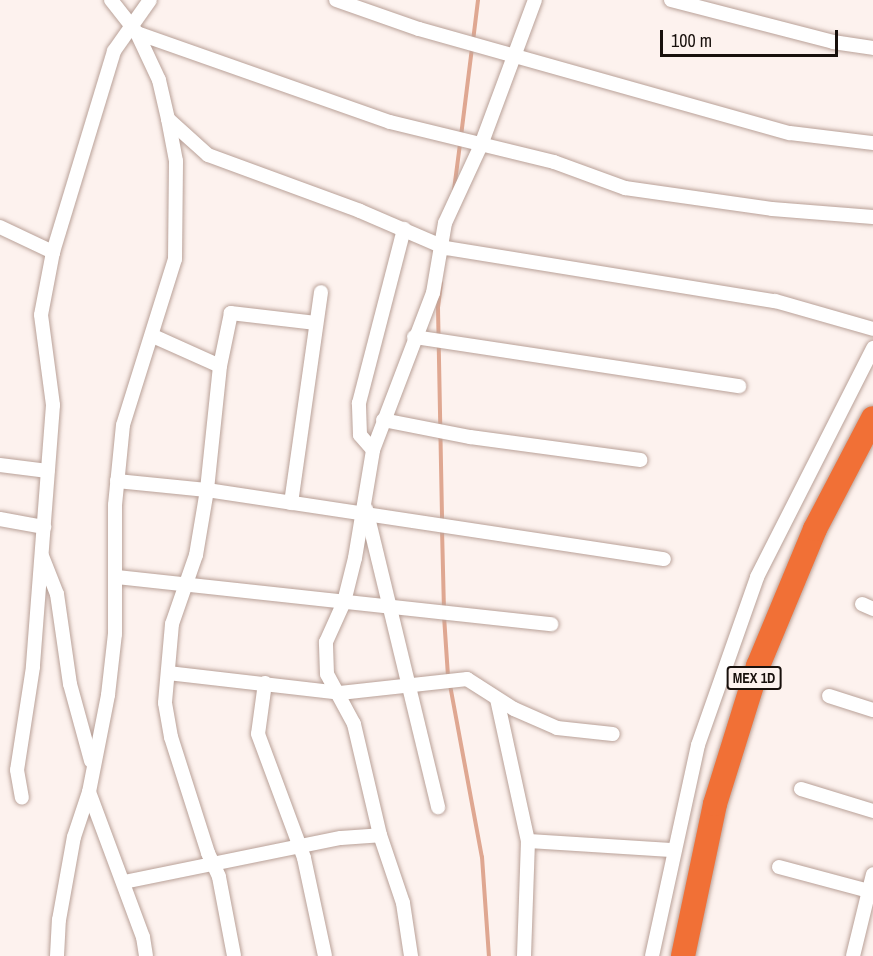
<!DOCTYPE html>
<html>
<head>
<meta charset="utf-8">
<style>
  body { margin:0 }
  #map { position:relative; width:873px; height:956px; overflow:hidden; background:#fdf2ee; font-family:"Archivo Narrow",sans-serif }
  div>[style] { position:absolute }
  .stream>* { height:4px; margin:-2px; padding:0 2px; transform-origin:2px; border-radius:2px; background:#dfa791 }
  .roads { filter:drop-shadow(0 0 2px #b9a198) drop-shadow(0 0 2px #b9a198) }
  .street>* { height:14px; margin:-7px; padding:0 7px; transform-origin:7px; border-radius:7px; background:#fff }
  .highway>* { height:24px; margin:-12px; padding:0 12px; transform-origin:12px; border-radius:12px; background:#f17036 }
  span { translate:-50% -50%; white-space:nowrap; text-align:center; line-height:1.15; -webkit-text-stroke:4.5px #fdf2ee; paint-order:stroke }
  .shield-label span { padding:2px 4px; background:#fdf2ee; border:2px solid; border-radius:4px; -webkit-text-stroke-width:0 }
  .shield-label { font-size:14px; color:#18100c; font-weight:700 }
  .scale { position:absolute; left:660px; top:30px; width:178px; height:27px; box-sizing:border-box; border:3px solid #18100c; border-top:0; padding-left:8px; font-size:18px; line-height:21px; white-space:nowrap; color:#18100c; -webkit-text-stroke:4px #fdf2ee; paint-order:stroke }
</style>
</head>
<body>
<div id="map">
  <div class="stream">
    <div style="left:473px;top:41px;width:41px;rotate:-83deg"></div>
    <div style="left:461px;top:136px;width:89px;rotate:-82.9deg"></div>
    <div style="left:454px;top:190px;width:46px;rotate:-82.6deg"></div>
    <div style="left:441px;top:283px;width:25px;rotate:97deg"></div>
    <div style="left:438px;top:308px;width:214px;rotate:88.9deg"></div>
    <div style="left:442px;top:529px;width:80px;rotate:88.6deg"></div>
    <div style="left:444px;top:616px;width:61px;rotate:86.2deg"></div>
    <div style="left:450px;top:685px;width:175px;rotate:79.5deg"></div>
    <div style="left:482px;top:857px;width:99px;rotate:86deg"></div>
  </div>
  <div class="roads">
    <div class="street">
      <div style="left:336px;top:0;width:88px;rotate:19.3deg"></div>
      <div style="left:419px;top:29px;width:385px;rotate:15.7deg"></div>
      <div style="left:790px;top:133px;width:84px;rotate:6.9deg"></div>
      <div style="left:671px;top:0;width:167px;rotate:14.5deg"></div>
      <div style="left:833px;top:42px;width:40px;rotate:8.5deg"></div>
      <div style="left:137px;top:33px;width:268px;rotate:19.4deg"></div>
      <div style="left:390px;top:122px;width:169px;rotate:13.7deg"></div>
      <div style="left:554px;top:162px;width:76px;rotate:20.1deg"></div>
      <div style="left:625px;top:188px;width:148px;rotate:8.1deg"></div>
      <div style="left:772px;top:209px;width:101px;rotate:4.5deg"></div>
      <div style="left:168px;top:119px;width:54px;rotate:42deg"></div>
      <div style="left:208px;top:155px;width:162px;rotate:20.2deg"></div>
      <div style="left:360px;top:211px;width:94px;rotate:23.3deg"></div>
      <div style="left:446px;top:248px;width:333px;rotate:9.2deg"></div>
      <div style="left:775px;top:301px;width:102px;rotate:15.9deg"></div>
      <div style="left:0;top:227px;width:59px;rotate:25.3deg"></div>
      <div style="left:53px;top:252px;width:64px;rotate:100.8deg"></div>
      <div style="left:41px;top:315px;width:91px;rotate:82.4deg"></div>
      <div style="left:53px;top:405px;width:263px;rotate:94.4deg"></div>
      <div style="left:33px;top:667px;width:104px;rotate:98.8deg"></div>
      <div style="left:17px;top:770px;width:28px;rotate:80deg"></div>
      <div style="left:53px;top:252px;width:210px;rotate:-73.1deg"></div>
      <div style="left:114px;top:51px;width:62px;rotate:-54.8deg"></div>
      <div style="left:316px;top:323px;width:86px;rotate:-173.3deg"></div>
      <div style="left:231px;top:313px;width:54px;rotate:101.7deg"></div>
      <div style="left:220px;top:366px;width:125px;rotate:96deg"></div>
      <div style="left:207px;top:490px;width:462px;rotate:8.6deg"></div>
      <div style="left:153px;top:336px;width:73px;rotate:24.1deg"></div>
      <div style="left:414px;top:337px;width:329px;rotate:8.6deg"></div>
      <div style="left:383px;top:420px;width:89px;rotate:11.1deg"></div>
      <div style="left:470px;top:437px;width:172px;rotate:7.7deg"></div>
      <div style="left:373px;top:450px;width:20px;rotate:-131deg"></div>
      <div style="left:360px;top:435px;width:32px;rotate:-92deg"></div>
      <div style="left:359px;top:403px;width:180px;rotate:-75.5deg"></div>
      <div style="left:0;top:465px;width:48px;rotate:7.1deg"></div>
      <div style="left:117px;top:481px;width:90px;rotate:5.7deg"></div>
      <div style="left:207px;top:490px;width:66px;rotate:99.6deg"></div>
      <div style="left:196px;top:555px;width:73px;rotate:109.2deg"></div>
      <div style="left:172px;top:624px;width:79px;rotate:95.1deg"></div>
      <div style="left:165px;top:703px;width:35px;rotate:80deg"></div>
      <div style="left:171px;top:737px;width:122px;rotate:72.3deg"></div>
      <div style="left:208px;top:853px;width:26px;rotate:65deg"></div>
      <div style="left:219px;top:877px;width:80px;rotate:79.2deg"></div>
      <div style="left:291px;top:503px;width:213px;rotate:-81.9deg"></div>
      <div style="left:366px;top:509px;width:307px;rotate:76.4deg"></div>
      <div style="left:0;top:519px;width:45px;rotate:10.3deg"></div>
      <div style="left:42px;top:556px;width:41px;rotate:68.5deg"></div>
      <div style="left:57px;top:594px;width:91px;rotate:81.8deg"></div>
      <div style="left:70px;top:684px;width:80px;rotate:74.7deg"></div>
      <div style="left:117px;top:577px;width:437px;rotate:6.2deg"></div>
      <div style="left:862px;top:604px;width:12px;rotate:24deg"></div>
      <div style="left:168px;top:673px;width:173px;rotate:6.6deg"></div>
      <div style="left:340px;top:693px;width:128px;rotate:-6.3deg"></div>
      <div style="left:467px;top:679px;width:56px;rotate:32.6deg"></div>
      <div style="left:514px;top:709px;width:47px;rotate:23.8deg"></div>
      <div style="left:557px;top:728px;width:56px;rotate:6.1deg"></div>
      <div style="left:265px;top:683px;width:51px;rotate:97.8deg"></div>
      <div style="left:258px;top:734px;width:132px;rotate:69.6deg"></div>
      <div style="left:304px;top:858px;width:100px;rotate:77.9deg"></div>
      <div style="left:829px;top:696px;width:46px;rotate:17.7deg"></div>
      <div style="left:497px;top:699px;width:145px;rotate:77.7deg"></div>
      <div style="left:528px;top:841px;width:115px;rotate:92deg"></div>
      <div style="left:801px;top:789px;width:75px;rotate:17deg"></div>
      <div style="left:89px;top:792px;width:155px;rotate:69.6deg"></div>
      <div style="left:143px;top:937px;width:19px;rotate:81deg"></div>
      <div style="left:528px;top:841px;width:144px;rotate:3.6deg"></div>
      <div style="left:779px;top:867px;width:93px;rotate:14.9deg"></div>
      <div style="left:124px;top:882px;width:221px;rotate:-11.5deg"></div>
      <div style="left:341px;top:838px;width:39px;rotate:-4deg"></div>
      <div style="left:57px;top:956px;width:36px;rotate:-87deg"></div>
      <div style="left:59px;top:920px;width:84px;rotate:-79.8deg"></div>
      <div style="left:74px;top:837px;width:47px;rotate:-71.6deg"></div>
      <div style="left:89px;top:792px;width:99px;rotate:-78.9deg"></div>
      <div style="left:108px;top:695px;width:61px;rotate:-83.5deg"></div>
      <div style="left:115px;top:634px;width:129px;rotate:-90deg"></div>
      <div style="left:115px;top:505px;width:80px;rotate:-84.3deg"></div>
      <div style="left:123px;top:425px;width:174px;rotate:-72.6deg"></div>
      <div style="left:175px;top:259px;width:98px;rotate:-89.4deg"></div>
      <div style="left:176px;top:161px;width:43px;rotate:-100.8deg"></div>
      <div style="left:168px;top:119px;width:40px;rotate:-103deg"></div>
      <div style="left:159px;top:80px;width:52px;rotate:-115.1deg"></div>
      <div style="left:137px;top:33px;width:42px;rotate:-128.2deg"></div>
      <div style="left:411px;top:956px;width:54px;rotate:-98.6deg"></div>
      <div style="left:403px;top:903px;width:72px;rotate:-108.7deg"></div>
      <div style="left:380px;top:835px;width:114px;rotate:-103.2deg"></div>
      <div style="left:354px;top:724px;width:57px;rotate:-118.4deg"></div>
      <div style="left:327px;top:674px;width:32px;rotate:-92deg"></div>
      <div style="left:326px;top:642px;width:44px;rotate:-65.8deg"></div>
      <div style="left:344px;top:602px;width:45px;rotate:-76deg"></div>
      <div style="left:355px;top:558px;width:109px;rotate:-80.5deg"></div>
      <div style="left:373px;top:450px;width:168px;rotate:-69.1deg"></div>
      <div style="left:433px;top:293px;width:71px;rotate:-80.3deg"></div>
      <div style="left:445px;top:223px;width:86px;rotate:-65.2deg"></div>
      <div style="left:481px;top:145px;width:155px;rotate:-69.6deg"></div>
      <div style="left:652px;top:956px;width:216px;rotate:-77.7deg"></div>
      <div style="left:698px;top:745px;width:178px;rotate:-70.6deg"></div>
      <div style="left:757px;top:577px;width:257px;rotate:-63.1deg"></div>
      <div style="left:853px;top:956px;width:84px;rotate:-76.3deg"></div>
    </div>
    <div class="highway">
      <div style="left:683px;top:956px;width:155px;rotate:-78.1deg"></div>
      <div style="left:715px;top:804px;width:145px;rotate:-72.7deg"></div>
      <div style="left:758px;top:666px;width:148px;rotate:-67.4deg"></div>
      <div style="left:815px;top:529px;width:125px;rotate:-62.4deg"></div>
    </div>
  </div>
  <div class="shield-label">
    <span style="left:754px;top:678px">MEX 1D</span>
  </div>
  <div class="scale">100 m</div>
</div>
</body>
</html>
